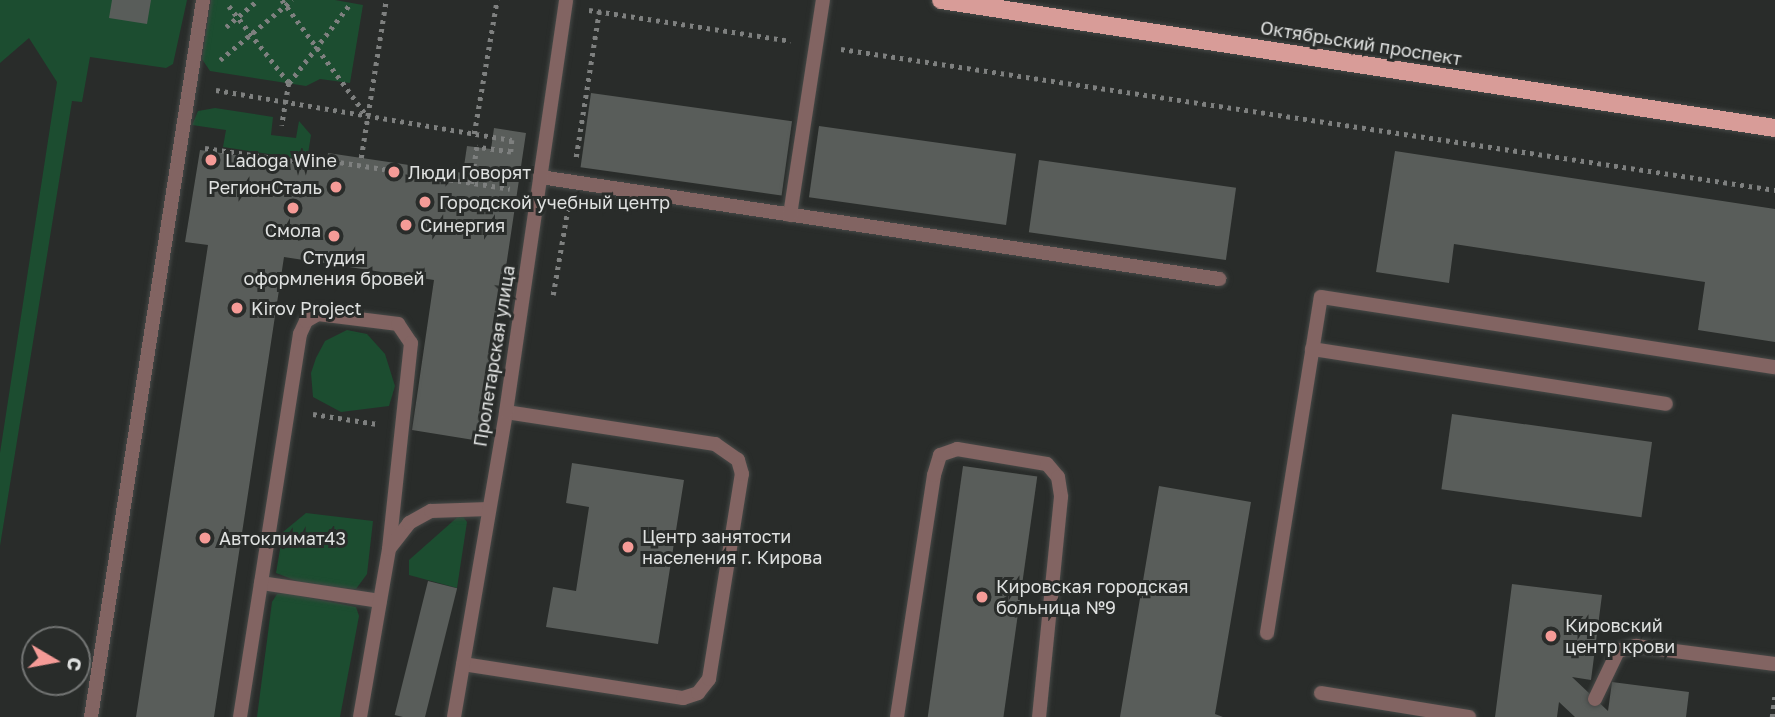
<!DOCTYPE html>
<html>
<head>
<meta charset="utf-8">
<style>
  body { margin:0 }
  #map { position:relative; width:1775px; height:717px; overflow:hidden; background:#292c2a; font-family:"Golos Text",sans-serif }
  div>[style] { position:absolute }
  .green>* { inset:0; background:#1c4d30 }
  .building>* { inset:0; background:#595d5a; transform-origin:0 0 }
  .path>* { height:4.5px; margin-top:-2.25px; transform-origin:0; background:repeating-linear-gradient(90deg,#7e807f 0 3.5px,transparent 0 8.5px) }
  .roads { filter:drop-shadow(0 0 2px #464947) drop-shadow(0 0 2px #464947) }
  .service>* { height:14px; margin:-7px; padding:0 7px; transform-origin:7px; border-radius:7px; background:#826462 }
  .minor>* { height:14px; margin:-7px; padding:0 7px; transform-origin:7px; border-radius:7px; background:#826462 }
  .primary>* { height:18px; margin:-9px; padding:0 9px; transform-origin:9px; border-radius:9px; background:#d89c98 }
  .dots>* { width:19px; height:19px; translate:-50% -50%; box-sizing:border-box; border:4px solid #292c2a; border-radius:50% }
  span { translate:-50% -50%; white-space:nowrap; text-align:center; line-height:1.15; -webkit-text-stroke:6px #292c2a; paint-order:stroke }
  .street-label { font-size:18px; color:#dfe1e0 }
  .poi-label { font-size:18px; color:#dfe1e0 }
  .left { translate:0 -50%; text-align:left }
  .right { translate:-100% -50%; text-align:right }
  .north { position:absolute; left:21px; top:626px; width:70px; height:70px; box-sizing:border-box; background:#292c2a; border:2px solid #727473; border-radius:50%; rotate:100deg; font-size:19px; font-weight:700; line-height:28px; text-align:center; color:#dfe1e0 }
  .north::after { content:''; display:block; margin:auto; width:24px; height:32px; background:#f59b97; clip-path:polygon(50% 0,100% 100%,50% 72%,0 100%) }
</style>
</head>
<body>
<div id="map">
  <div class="green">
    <div style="clip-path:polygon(0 0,187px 0,173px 64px,166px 68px,90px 57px,82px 102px,72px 101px,0 546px,0 453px,57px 82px,29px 38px,0 63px)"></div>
    <div style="clip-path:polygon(211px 0,335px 0,363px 5px,350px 83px,320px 79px,306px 86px,210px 71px,202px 59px)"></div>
    <div style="clip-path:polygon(215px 108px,273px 117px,271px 135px,296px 138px,299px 121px,311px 135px,307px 160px,223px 147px,226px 130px,192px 125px,198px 111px)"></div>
    <div style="clip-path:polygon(347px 330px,367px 334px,385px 354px,395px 386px,389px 406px,341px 412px,313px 397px,311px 373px,316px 358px,325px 341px)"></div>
    <div style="clip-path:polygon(306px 513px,373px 521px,367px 574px,356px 589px,307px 585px,276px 573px,283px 532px)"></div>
    <div style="clip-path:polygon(461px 514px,467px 522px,457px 588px,409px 575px,409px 560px)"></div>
    <div style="clip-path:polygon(285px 593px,356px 607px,359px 616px,340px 717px,257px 717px,272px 602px,277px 594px)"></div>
  </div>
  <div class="building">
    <div style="clip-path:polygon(112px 0,151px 0,147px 24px,109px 18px)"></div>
    <div style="left:591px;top:93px;width:203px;height:75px;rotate:8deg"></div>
    <div style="left:819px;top:126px;width:199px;height:72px;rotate:8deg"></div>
    <div style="clip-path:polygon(494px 128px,526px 133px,480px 441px,412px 430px,434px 280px,284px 257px,214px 717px,136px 717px,208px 245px,185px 242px,200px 150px,326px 168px,328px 153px,463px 173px,467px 146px,491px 149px)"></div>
    <div style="clip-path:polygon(1395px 151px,1775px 209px,1775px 342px,1698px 330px,1705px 282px,1454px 244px,1449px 283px,1376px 272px)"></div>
    <div style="left:1039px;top:160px;width:199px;height:73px;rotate:8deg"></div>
    <div style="left:1452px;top:414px;width:202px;height:76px;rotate:8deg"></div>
    <div style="clip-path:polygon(572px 463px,684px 480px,658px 644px,546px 627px,553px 587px,576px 591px,589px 507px,566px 503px)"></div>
    <div style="left:963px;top:466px;width:75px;height:254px;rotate:8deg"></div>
    <div style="clip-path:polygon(1159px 486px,1251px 502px,1215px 714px,1223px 717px,1120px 717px)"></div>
    <div style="left:428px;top:581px;width:30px;height:138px;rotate:14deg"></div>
    <div style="clip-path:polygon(1512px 584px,1602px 595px,1591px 680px,1572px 677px,1608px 711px,1612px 682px,1689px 692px,1686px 717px,1575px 717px,1559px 702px,1557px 717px,1495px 717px)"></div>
  </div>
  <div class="path">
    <div style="left:282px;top:0;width:144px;rotate:53.8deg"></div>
    <div style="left:229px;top:6px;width:98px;rotate:52.1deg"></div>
    <div style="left:289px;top:83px;width:43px;rotate:99.5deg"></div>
    <div style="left:589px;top:10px;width:204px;rotate:8.7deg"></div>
    <div style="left:226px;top:27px;width:42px;rotate:-40.2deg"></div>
    <div style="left:841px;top:49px;width:945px;rotate:8.58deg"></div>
    <div style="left:220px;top:60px;width:94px;rotate:-39.8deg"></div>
    <div style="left:289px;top:83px;width:100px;rotate:-52.3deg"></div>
    <div style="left:216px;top:90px;width:300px;rotate:9.6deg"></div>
    <div style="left:512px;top:140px;width:12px;rotate:95deg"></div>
    <div style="left:511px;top:152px;width:34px;rotate:-172deg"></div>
    <div style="left:477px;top:147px;width:37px;rotate:98deg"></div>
    <div style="left:474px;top:134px;width:136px;rotate:-80.3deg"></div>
    <div style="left:205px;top:148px;width:117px;rotate:8.3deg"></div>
    <div style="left:576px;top:157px;width:148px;rotate:-81deg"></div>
    <div style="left:361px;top:158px;width:160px;rotate:-81deg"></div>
    <div style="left:332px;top:161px;width:180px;rotate:8.9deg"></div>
    <div style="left:553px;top:295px;width:89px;rotate:-80.3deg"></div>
    <div style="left:313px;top:414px;width:65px;rotate:8.9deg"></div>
    <div style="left:1772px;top:717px;width:23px;rotate:-83deg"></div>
  </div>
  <div class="roads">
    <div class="service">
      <div style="left:540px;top:177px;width:687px;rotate:8.54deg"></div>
      <div style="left:790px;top:215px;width:218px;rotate:-81.3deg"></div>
      <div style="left:1312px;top:349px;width:358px;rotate:8.8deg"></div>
      <div style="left:261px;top:583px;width:120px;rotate:8.6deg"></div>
      <div style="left:1267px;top:633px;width:340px;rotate:-80.9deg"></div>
      <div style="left:1321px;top:297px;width:459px;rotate:8.8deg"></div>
      <div style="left:463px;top:664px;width:223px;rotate:8.8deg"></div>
      <div style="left:683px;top:698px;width:16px;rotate:-18deg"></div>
      <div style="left:698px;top:693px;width:18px;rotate:-52deg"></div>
      <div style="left:709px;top:679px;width:208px;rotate:-80.9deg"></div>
      <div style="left:742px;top:474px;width:15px;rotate:-106deg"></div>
      <div style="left:738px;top:460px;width:28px;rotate:-145deg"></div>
      <div style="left:715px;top:444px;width:211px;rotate:-171.3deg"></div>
      <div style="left:1321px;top:693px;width:150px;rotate:9.2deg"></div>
      <div style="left:1595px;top:699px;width:53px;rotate:-64.4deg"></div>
      <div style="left:1618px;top:651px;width:19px;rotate:-16deg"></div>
      <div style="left:1636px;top:646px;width:140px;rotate:7.4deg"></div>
      <div style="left:91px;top:717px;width:726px;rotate:-81.12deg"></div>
      <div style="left:240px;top:717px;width:388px;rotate:-81.1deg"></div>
      <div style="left:300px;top:334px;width:14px;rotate:-65deg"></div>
      <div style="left:306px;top:321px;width:14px;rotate:-30deg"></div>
      <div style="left:318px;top:314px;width:81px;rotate:7.1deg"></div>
      <div style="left:398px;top:324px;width:23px;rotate:56deg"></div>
      <div style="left:411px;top:343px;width:207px;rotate:96.1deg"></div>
      <div style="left:360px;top:717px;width:170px;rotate:-80.2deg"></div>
      <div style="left:389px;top:549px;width:33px;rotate:-52deg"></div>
      <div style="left:409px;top:523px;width:25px;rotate:-29deg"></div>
      <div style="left:431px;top:511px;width:58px;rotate:-2deg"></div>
      <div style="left:897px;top:717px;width:245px;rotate:-81.3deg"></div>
      <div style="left:934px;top:475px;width:21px;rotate:-73deg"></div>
      <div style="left:940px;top:455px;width:18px;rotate:-19deg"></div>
      <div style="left:957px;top:449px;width:91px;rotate:9.5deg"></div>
      <div style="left:1047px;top:464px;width:17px;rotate:50deg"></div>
      <div style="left:1058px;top:477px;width:20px;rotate:81deg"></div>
      <div style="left:1061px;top:497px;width:221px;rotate:95.7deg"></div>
    </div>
    <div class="minor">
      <div style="left:454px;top:717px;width:309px;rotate:-80.3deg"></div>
      <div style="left:506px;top:412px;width:416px;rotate:-81.7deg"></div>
    </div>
    <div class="primary">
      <div style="left:941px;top:0;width:844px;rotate:8.73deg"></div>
    </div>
  </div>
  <div class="dots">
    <div style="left:211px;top:160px;background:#f59b97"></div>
    <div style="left:394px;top:172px;background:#f59b97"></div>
    <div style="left:336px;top:187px;background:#f59b97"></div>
    <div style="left:425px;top:202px;background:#f59b97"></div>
    <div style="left:293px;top:208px;background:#f59b97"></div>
    <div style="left:406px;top:225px;background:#f59b97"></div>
    <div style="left:334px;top:236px;background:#f59b97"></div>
    <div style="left:237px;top:308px;background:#f59b97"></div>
    <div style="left:205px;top:538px;background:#f59b97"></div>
    <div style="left:628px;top:547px;background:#f59b97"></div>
    <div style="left:982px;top:597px;background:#f59b97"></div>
    <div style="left:1551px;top:636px;background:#f59b97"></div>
  </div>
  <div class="street-label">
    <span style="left:1361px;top:43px;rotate:9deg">Октябрьский проспект</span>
    <span style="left:494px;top:356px;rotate:-81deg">Пролетарская улица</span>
  </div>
  <div class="poi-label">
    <span class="left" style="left:225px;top:160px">Ladoga Wine</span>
    <span class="left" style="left:408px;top:172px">Люди Говорят</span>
    <span class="right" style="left:322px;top:187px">РегионСталь</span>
    <span class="left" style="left:439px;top:202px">Городской учебный центр</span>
    <span class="left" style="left:420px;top:225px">Синергия</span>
    <span style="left:293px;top:230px">Смола</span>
    <span style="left:334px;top:268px">Студия<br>оформления бровей</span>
    <span class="left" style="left:251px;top:308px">Kirov Project</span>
    <span class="left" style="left:642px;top:547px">Центр занятости<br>населения г. Кирова</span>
    <span class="left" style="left:219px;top:538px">Автоклимат43</span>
    <span class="left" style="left:996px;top:597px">Кировская городская<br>больница №9</span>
    <span class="left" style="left:1565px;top:636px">Кировский<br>центр крови</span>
  </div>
  <div class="north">С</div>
</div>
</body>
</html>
